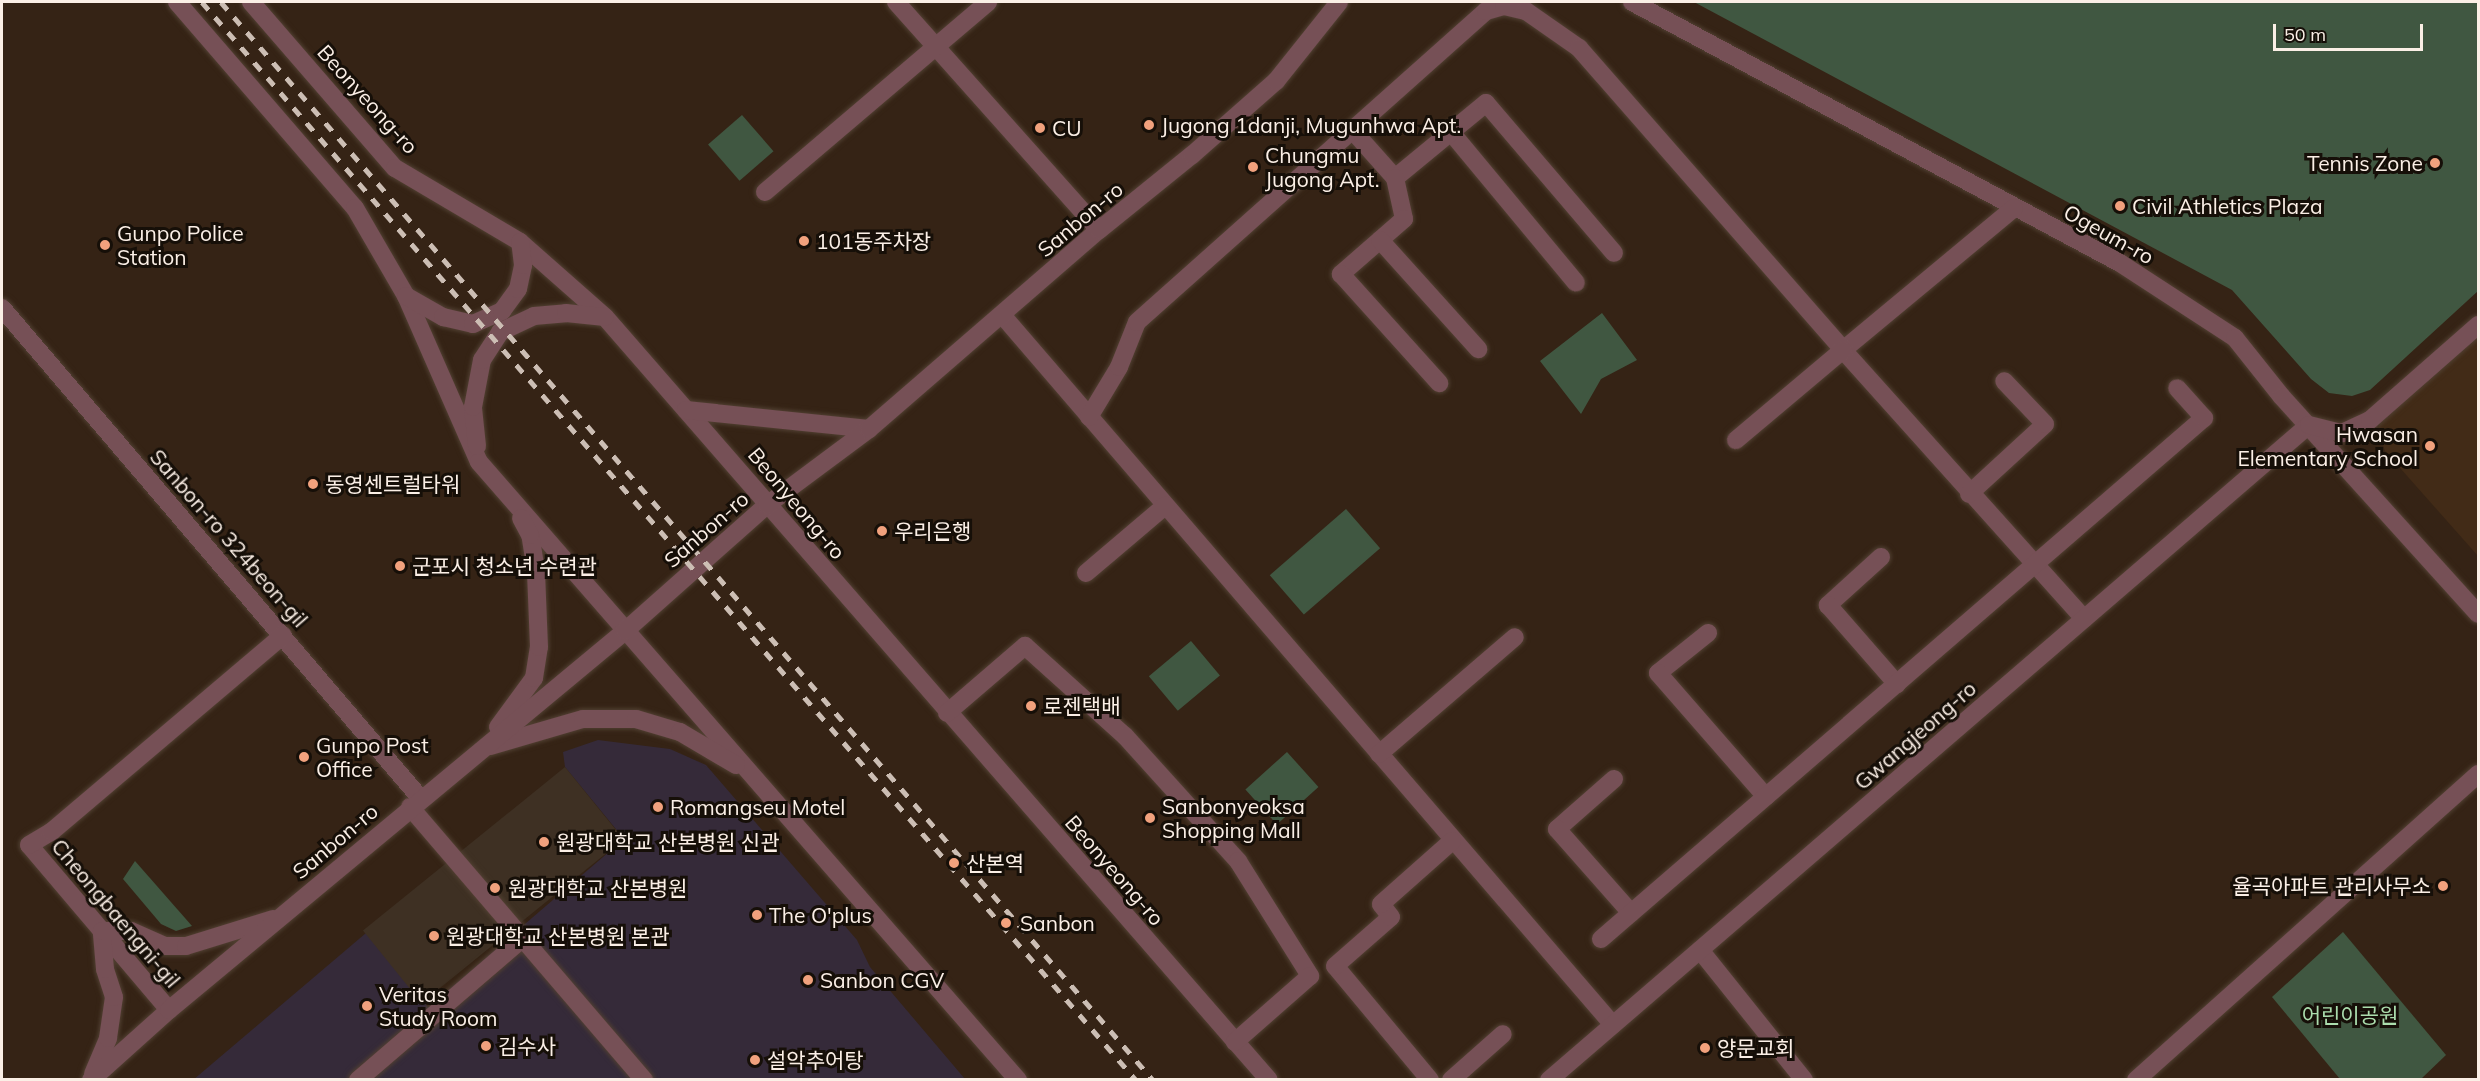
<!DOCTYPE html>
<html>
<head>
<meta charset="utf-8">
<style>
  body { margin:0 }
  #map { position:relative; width:2480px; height:1081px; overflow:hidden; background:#352315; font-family:Mulish,"Noto Sans KR",sans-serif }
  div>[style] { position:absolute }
  .commercial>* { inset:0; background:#352a39 }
  .built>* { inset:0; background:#422b17 }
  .medical>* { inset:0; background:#3e3023; transform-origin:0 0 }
  .green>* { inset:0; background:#405741; transform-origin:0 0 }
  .roads { filter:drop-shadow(0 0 2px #514032) drop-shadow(0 0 2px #514032) }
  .minor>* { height:18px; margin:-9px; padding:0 9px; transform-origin:9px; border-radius:9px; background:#765056 }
  .rail>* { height:4.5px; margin-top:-2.25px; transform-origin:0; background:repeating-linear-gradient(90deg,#ccbeb4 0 10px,transparent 0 20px) }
  .dots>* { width:16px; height:16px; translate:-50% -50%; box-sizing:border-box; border:3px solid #160f08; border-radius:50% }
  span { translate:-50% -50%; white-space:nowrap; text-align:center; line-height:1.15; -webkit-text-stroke:6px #160f08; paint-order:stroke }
  .street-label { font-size:21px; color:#fbefe6 }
  .poi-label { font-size:21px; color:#fbefe6 }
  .left { translate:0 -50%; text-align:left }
  .right { translate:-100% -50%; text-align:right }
  .park-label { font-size:21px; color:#abddad }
  .frame { position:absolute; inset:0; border:3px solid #fbefe6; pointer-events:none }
  .scale { position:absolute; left:2273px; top:24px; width:150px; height:27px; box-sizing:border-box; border:3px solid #fbefe6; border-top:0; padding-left:8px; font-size:18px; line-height:21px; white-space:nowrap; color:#fbefe6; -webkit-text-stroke:4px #160f08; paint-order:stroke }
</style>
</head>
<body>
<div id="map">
  <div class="commercial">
    <div style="clip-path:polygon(598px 740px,670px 749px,706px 765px,857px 940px,870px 967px,965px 1079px,193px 1080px,366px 933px,428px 1007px,624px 839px,565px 767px,563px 752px)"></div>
  </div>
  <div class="built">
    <div style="clip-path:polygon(2478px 333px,2478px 556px,2385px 451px,2378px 430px,2381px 417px)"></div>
  </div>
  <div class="medical">
    <div style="left:565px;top:767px;width:93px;height:260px;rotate:51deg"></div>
  </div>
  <div class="green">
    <div style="clip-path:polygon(1694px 2px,2478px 2px,2478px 291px,2370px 390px,2352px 396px,2329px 393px,2311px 379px,2232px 290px)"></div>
    <div style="left:742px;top:115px;width:48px;height:45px;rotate:49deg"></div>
    <div style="clip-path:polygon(1602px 313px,1637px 360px,1601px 379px,1581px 414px,1540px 361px)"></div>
    <div style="left:1346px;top:509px;width:52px;height:101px;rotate:49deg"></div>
    <div style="left:1191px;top:641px;width:45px;height:55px;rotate:50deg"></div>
    <div style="left:1287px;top:752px;width:47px;height:56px;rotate:48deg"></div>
    <div style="clip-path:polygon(135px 861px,192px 926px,176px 931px,161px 924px,123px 879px)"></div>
    <div style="clip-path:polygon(2343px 932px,2446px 1055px,2421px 1079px,2340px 1079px,2272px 997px)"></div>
  </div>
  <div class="roads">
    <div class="minor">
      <div style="left:177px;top:2px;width:272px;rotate:49.2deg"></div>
      <div style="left:355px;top:208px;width:102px;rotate:59.9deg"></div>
      <div style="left:406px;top:296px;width:181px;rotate:66.3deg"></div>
      <div style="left:479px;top:462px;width:820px;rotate:48.91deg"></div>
      <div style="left:251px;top:2px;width:220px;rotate:49.1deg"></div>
      <div style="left:395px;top:168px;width:145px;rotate:30.6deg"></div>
      <div style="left:520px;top:242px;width:113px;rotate:41.4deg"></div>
      <div style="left:605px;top:317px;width:1011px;rotate:48.97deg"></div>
      <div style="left:896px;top:2px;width:305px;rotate:48.3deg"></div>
      <div style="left:1632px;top:2px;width:553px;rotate:28.14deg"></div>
      <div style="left:2120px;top:263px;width:137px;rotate:33.1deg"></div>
      <div style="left:2235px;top:338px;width:75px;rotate:51.5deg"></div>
      <div style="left:2282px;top:397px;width:292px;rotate:47.9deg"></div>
      <div style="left:1450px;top:131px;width:197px;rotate:50.3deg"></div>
      <div style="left:1354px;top:132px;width:62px;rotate:48.3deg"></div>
      <div style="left:1395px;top:178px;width:118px;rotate:-39.5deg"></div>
      <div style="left:1486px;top:103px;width:197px;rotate:49.5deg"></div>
      <div style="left:1395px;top:178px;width:42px;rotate:77.6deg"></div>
      <div style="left:1404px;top:219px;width:84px;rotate:138.9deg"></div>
      <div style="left:1341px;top:274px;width:147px;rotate:48deg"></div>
      <div style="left:765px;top:192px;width:293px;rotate:-40.4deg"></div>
      <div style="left:2014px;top:208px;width:222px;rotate:140.3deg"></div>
      <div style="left:1843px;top:350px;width:361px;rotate:48.1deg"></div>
      <div style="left:1380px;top:240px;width:147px;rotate:48deg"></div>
      <div style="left:406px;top:296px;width:43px;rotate:29.6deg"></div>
      <div style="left:443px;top:317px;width:31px;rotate:13deg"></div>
      <div style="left:473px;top:324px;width:32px;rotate:-24deg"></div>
      <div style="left:502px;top:311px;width:27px;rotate:-54deg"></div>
      <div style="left:518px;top:289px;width:25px;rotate:-78deg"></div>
      <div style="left:523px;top:265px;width:23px;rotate:-97deg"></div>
      <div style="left:2px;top:308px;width:645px;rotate:49.52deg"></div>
      <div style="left:1003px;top:316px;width:935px;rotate:49.29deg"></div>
      <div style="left:686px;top:410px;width:184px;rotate:5.9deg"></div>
      <div style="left:1089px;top:417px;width:58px;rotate:-59deg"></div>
      <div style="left:1119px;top:367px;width:48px;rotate:-68.2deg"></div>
      <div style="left:1137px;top:322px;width:467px;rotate:-41.7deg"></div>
      <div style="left:1486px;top:11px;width:19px;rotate:-16deg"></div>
      <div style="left:1504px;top:6px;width:23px;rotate:13deg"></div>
      <div style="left:1526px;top:11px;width:65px;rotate:34.9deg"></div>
      <div style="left:1579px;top:48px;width:401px;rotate:48.8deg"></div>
      <div style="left:1843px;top:350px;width:140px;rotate:139.9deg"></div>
      <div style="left:477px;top:446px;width:39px;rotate:-96deg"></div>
      <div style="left:473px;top:407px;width:48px;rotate:-79.2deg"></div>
      <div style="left:482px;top:360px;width:33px;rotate:-57deg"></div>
      <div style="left:500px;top:332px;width:38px;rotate:-25deg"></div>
      <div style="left:534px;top:316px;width:32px;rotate:-5deg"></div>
      <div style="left:566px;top:313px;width:39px;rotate:6deg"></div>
      <div style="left:1969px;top:494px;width:103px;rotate:-42.6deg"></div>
      <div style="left:2045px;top:424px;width:59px;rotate:-133.6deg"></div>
      <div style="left:1881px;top:557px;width:72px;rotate:137.8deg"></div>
      <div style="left:1828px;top:605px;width:105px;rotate:48.9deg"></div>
      <div style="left:1086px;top:573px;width:104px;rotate:-40.3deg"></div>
      <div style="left:1708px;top:633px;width:64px;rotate:141.3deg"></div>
      <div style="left:1658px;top:673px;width:164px;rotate:48.9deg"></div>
      <div style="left:947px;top:713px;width:103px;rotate:-40.7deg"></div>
      <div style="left:1025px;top:646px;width:135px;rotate:42deg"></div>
      <div style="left:1125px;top:736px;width:169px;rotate:47.9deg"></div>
      <div style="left:1238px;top:861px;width:136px;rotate:57.9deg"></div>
      <div style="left:1310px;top:976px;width:100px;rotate:138.7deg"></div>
      <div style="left:498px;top:727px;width:61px;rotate:-53.7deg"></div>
      <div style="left:534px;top:678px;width:31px;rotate:-81deg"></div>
      <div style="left:539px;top:647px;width:76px;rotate:-92.3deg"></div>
      <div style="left:536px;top:571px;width:36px;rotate:-99deg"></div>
      <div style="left:530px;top:535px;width:19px;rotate:-118deg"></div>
      <div style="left:490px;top:746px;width:97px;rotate:-16.2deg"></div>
      <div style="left:583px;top:719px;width:53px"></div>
      <div style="left:636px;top:719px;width:46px;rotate:16.5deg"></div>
      <div style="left:680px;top:732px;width:65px;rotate:30.5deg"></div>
      <div style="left:1379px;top:754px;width:179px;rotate:-40.7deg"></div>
      <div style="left:1614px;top:779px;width:76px;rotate:138.7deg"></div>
      <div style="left:1557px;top:829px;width:112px;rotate:48.6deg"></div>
      <div style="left:410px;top:807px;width:360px;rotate:49.4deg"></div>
      <div style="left:1601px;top:939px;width:797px;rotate:-40.83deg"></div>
      <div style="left:2204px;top:418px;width:40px;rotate:-132deg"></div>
      <div style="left:1700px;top:950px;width:166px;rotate:51.3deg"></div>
      <div style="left:169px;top:1010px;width:216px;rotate:-130.3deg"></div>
      <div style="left:29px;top:845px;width:26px;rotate:-31deg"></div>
      <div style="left:51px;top:832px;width:304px;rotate:-40.3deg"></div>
      <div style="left:93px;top:1074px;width:39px;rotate:-67deg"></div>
      <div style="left:108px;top:1038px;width:41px;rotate:-81.7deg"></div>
      <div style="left:114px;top:997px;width:29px;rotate:-108deg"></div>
      <div style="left:105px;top:969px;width:38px;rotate:-95deg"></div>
      <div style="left:102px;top:931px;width:29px"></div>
      <div style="left:131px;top:931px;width:37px;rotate:24deg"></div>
      <div style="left:165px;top:946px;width:21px"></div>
      <div style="left:186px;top:946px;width:91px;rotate:-17.2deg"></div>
      <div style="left:91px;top:1080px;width:105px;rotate:-41.9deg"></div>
      <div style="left:169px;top:1010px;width:593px;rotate:-39.73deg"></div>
      <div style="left:625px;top:631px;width:190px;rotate:-41.6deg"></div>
      <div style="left:767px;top:505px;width:127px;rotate:-36.7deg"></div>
      <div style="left:869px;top:429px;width:304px;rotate:-40.9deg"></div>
      <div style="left:1099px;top:230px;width:119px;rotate:-38.9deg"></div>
      <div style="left:1192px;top:155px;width:112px;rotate:-41.4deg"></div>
      <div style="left:1276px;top:81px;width:101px;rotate:-51.4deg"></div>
      <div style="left:358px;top:1080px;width:218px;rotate:-40.7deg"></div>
      <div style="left:1430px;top:1080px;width:148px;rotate:-129.8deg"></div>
      <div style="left:1335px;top:966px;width:74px;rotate:-41.2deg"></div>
      <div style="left:1391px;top:917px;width:16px;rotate:-128deg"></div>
      <div style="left:1381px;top:904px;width:95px;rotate:-41.6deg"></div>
      <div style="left:1451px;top:1080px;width:69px;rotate:-41.5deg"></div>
      <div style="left:1549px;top:1080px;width:1003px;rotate:-40.76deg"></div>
      <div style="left:2309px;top:425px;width:34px;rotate:14deg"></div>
      <div style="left:2342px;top:433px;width:31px;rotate:-25deg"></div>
      <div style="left:2370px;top:420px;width:144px;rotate:-41.3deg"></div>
      <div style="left:2136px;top:1080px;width:459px;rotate:-41.8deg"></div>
    </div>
  </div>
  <div class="rail">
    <div style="left:202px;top:2px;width:1426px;rotate:49.09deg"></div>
    <div style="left:221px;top:2px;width:1425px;rotate:49.15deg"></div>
  </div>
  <div class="dots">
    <div style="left:1149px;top:125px;background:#f1a17d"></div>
    <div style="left:1040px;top:128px;background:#f1a17d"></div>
    <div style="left:2435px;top:163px;background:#f1a17d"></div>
    <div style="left:1253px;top:167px;background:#f1a17d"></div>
    <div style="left:2120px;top:206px;background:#f1a17d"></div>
    <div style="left:804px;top:241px;background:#f1a17d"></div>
    <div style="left:105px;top:245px;background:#f1a17d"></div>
    <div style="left:2430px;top:446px;background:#f1a17d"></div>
    <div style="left:313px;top:484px;background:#f1a17d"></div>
    <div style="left:882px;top:531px;background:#f1a17d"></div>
    <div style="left:400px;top:566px;background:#f1a17d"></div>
    <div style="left:1031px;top:706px;background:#f1a17d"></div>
    <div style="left:304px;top:757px;background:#f1a17d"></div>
    <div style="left:658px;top:807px;background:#f1a17d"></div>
    <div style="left:1150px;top:818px;background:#f1a17d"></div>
    <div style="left:544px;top:842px;background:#f1a17d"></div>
    <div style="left:954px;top:863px;background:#f1a17d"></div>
    <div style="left:2443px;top:886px;background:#f1a17d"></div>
    <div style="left:495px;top:888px;background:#f1a17d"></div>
    <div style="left:757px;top:915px;background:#f1a17d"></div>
    <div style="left:1006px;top:923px;background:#f1a17d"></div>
    <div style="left:434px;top:936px;background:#f1a17d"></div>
    <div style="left:808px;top:980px;background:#f1a17d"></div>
    <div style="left:367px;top:1006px;background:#f1a17d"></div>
    <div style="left:486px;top:1046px;background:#f1a17d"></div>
    <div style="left:1705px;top:1048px;background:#f1a17d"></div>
    <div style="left:755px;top:1060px;background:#f1a17d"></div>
  </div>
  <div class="street-label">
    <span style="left:368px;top:99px;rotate:48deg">Beonyeong-ro</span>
    <span style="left:1080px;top:219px;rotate:-40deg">Sanbon-ro</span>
    <span style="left:2109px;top:234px;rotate:29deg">Ogeum-ro</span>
    <span style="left:797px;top:503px;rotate:50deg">Beonyeong-ro</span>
    <span style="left:706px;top:529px;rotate:-41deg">Sanbon-ro</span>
    <span style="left:229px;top:538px;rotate:49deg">Sanbon-ro 324beon-gil</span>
    <span style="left:1915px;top:735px;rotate:-41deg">Gwangjeong-ro</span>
    <span style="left:335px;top:841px;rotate:-40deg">Sanbon-ro</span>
    <span style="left:1115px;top:870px;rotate:49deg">Beonyeong-ro</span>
    <span style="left:116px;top:913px;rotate:50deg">Cheongbaengni-gil</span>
  </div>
  <div class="poi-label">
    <span class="left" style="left:1161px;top:125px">Jugong 1danji, Mugunhwa Apt.</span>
    <span class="left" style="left:1052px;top:128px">CU</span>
    <span class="left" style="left:1265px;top:167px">Chungmu<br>Jugong Apt.</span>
    <span class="right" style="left:2423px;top:163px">Tennis Zone</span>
    <span class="left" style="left:2132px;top:206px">Civil Athletics Plaza</span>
    <span class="left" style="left:117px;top:245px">Gunpo Police<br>Station</span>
    <span class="left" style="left:816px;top:241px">101동주차장</span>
    <span class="right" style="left:2418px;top:446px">Hwasan<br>Elementary School</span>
    <span class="left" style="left:325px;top:484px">동영센트럴타워</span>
    <span class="left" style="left:894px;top:531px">우리은행</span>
    <span class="left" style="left:412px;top:566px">군포시 청소년 수련관</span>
    <span class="left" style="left:1043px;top:706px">로젠택배</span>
    <span class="left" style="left:316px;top:757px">Gunpo Post<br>Office</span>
    <span class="left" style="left:1162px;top:818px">Sanbonyeoksa<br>Shopping Mall</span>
    <span class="left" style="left:670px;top:807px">Romangseu Motel</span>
    <span class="left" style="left:556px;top:842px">원광대학교 산본병원 신관</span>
    <span class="left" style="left:966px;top:863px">산본역</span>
    <span class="right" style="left:2431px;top:886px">율곡아파트 관리사무소</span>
    <span class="left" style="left:508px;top:888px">원광대학교 산본병원</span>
    <span class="left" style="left:769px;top:915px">The O'plus</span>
    <span class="left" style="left:1020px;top:923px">Sanbon</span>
    <span class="left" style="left:446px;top:936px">원광대학교 산본병원 본관</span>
    <span class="left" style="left:820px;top:980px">Sanbon CGV</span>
    <span class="left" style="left:379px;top:1006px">Veritas<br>Study Room</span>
    <span class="left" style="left:498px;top:1046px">김수사</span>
    <span class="left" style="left:1717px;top:1048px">양문교회</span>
    <span class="left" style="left:767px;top:1060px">설악추어탕</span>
  </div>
  <div class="park-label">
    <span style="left:2350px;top:1015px">어린이공원</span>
  </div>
  <div class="frame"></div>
  <div class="scale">50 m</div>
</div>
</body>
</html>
